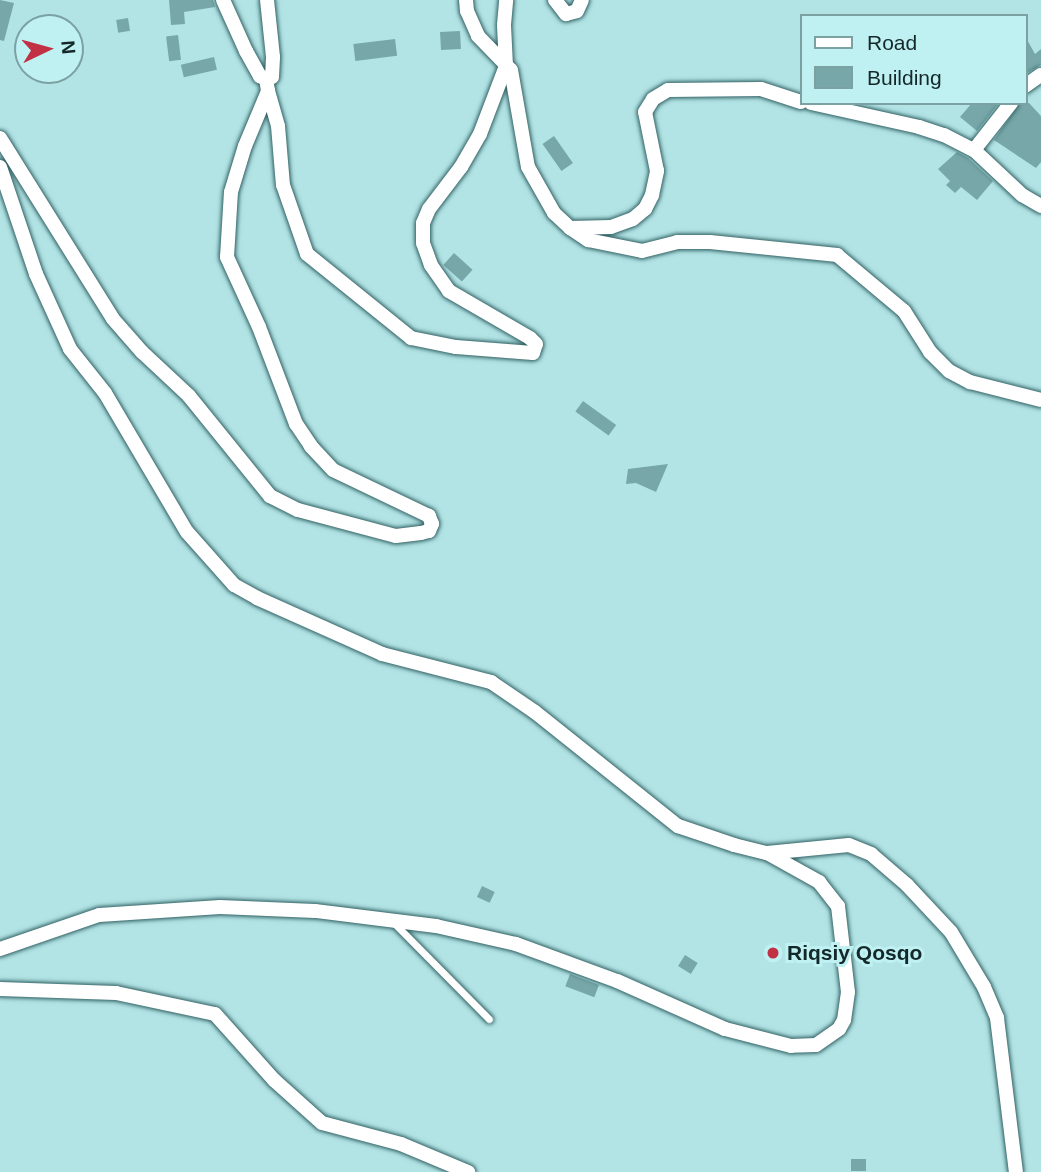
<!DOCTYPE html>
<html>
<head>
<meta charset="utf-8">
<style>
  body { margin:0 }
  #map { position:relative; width:1041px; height:1172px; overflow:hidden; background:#b2e4e6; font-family:Helvetica,sans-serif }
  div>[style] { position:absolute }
  .building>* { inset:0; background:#77a7a9; transform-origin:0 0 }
  .roads { filter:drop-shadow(0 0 2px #326163) drop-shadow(0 0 2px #326163) }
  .lane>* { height:7px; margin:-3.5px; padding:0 3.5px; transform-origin:3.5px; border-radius:3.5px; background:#fff }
  .street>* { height:14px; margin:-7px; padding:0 7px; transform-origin:7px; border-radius:7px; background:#fff }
  .dots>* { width:19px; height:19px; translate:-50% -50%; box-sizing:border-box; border:4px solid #bff1f3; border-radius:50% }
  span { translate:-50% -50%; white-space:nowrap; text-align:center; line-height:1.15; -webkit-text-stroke:6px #bff1f3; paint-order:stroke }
  .poi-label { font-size:21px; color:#142829; font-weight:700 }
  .left { translate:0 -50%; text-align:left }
  .legend { position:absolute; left:800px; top:14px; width:228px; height:91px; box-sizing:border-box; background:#bff1f3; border:2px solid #7ba1a2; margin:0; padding:9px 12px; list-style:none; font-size:21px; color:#142829 }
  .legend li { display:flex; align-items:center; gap:14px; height:35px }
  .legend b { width:35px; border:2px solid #7ba1a2 }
  .north { position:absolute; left:14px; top:14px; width:70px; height:70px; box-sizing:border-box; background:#bff1f3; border:2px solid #7ba1a2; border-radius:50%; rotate:85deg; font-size:19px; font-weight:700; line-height:28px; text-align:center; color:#142829 }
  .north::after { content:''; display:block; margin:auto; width:24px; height:32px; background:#c13043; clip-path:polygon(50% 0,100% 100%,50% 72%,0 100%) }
</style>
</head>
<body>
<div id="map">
  <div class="building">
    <div style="clip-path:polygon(0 0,14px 3px,4px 41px,0 40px)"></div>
    <div style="clip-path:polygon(169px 0,213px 0,215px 7px,184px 12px,185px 24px,171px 25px)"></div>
    <div style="left:128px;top:18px;width:13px;height:12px;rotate:81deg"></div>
    <div style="left:460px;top:31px;width:18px;height:20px;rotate:87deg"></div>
    <div style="left:178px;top:35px;width:25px;height:12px;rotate:83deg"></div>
    <div style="clip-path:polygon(1025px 36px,1035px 54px,1041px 49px,1041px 65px,1025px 74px)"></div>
    <div style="left:395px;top:39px;width:17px;height:42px;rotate:83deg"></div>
    <div style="left:214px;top:57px;width:13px;height:34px;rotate:77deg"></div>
    <div style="clip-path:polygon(972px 103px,999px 103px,977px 131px,960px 117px)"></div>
    <div style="clip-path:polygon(1020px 103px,1029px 103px,1041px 116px,1041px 162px,1036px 168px,994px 140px)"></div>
    <div style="left:554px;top:136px;width:33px;height:14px;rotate:55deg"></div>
    <div style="clip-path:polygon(957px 152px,968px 158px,993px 181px,977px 200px,961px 187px,955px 193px,946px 185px,950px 181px,938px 169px)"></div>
    <div style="left:454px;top:253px;width:25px;height:16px;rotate:42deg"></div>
    <div style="left:583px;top:401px;width:41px;height:13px;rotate:36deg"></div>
    <div style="clip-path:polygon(668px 464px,656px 492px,636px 483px,626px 484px,628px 469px)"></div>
    <div style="left:482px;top:886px;width:14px;height:12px;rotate:25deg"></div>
    <div style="left:685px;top:955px;width:15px;height:13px;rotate:32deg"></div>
    <div style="left:570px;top:974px;width:31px;height:13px;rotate:21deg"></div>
    <div style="left:851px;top:1159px;width:15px;height:12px"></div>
  </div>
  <div class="roads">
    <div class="lane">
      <div style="left:394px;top:923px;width:135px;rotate:45.3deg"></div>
    </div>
    <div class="street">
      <div style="left:223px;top:0;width:56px;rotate:65.7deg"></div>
      <div style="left:246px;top:51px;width:29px;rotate:61deg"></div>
      <div style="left:260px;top:76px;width:7px;rotate:27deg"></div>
      <div style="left:266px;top:79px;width:6px;rotate:-18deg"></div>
      <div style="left:272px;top:77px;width:20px;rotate:-87deg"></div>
      <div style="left:273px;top:57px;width:57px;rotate:-96deg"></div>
      <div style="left:466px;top:0;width:11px;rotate:85deg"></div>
      <div style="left:467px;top:11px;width:27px;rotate:66deg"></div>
      <div style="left:478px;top:36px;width:47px;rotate:45.9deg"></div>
      <div style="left:511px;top:70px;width:98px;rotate:80.1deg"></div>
      <div style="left:528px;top:167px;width:53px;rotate:60.5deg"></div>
      <div style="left:554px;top:213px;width:22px;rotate:43deg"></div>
      <div style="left:570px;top:228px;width:41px;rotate:-1.4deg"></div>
      <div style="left:611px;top:227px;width:23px;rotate:-20deg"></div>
      <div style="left:633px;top:219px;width:16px;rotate:-40deg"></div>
      <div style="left:645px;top:209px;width:16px;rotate:-63deg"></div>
      <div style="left:652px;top:195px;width:25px;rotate:-78deg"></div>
      <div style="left:657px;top:171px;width:60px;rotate:-101.5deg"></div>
      <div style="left:645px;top:112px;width:15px;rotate:-58deg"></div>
      <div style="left:653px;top:99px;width:17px;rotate:-31deg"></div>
      <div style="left:668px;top:90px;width:93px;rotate:-0.6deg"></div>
      <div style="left:761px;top:89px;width:42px;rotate:18deg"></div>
      <div style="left:555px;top:0;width:18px;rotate:52deg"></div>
      <div style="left:566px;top:14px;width:11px;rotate:-15deg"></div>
      <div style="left:577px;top:11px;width:12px;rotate:-66deg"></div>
      <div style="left:1025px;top:86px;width:19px;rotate:-35deg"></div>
      <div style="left:268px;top:91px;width:36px;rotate:74deg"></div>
      <div style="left:278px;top:126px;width:59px;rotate:85.2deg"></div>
      <div style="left:283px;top:185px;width:73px;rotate:70.8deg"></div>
      <div style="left:307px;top:254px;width:134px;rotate:38.9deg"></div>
      <div style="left:411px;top:338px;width:46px;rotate:11.3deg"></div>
      <div style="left:456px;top:347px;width:77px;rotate:4.5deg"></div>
      <div style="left:533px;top:353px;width:9px;rotate:-72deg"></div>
      <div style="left:536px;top:344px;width:8px;rotate:-135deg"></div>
      <div style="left:530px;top:338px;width:94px;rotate:-149.9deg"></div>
      <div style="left:449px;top:291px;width:32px;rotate:-125deg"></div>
      <div style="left:431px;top:265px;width:23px;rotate:-110deg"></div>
      <div style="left:423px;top:243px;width:20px;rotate:-90deg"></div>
      <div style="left:423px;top:223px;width:15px;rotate:-67deg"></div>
      <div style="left:429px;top:209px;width:53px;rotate:-52.7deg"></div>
      <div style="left:461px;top:167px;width:38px;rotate:-60deg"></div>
      <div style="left:480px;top:134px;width:73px;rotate:-69.1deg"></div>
      <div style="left:506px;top:66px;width:41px;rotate:-92.8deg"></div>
      <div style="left:504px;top:25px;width:25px;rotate:-85deg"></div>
      <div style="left:811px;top:103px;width:111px;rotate:12.5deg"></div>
      <div style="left:919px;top:127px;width:26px;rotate:18deg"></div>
      <div style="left:944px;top:135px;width:34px;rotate:27deg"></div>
      <div style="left:974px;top:150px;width:66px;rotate:43.2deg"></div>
      <div style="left:1022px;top:195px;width:22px;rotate:30deg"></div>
      <div style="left:0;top:138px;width:213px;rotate:58deg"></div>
      <div style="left:113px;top:319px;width:44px;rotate:48.7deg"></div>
      <div style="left:142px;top:352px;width:64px;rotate:43.1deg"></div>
      <div style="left:189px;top:396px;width:129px;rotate:51deg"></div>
      <div style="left:270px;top:496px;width:31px;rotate:27deg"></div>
      <div style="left:298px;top:510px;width:101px;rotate:14.9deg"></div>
      <div style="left:396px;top:536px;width:25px;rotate:-7deg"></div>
      <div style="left:421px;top:533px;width:8px;rotate:-14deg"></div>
      <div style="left:429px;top:531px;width:8px;rotate:-67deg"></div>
      <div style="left:432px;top:524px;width:9px;rotate:-111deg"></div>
      <div style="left:429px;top:516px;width:106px;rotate:-154.4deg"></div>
      <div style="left:333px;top:470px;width:33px;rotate:-133deg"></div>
      <div style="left:311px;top:446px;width:27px;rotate:-124deg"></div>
      <div style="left:296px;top:424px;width:104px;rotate:-110.9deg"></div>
      <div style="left:259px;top:327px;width:77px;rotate:-114.6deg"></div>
      <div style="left:227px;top:257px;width:65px;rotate:-86.5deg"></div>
      <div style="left:231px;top:192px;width:48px;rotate:-73.1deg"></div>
      <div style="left:245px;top:146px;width:60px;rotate:-67.3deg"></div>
      <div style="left:268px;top:91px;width:12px;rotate:-99deg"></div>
      <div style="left:974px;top:150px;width:60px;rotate:-51.8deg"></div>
      <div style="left:0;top:167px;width:113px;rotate:71.4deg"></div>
      <div style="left:36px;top:274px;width:82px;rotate:65.6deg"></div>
      <div style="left:70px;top:349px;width:56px;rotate:51.5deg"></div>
      <div style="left:105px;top:393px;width:161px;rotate:59.5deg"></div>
      <div style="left:187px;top:532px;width:71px;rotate:48.4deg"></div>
      <div style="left:234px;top:585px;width:26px;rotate:29deg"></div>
      <div style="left:257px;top:598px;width:137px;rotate:24.1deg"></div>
      <div style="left:382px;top:654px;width:113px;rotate:14.4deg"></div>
      <div style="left:491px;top:682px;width:53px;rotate:34.3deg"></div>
      <div style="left:535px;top:712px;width:183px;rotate:38.6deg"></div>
      <div style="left:678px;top:826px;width:59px;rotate:18.7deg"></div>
      <div style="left:734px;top:845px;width:34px;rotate:14deg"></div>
      <div style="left:767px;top:853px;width:60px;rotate:29.1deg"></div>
      <div style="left:819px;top:882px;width:31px;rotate:52deg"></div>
      <div style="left:838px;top:906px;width:87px;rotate:83.4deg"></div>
      <div style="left:848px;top:992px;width:28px;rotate:98deg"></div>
      <div style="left:844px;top:1020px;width:10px;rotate:119deg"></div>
      <div style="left:839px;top:1029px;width:28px;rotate:145deg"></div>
      <div style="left:816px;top:1045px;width:25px;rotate:178deg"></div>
      <div style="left:791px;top:1046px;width:68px;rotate:-165.6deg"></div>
      <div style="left:725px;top:1029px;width:118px;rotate:-156deg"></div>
      <div style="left:617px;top:981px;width:108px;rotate:-159.9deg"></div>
      <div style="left:516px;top:944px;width:82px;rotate:-167.3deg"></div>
      <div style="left:436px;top:926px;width:122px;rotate:-172.9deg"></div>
      <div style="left:315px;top:911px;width:95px;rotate:-177.6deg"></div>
      <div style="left:220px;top:907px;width:121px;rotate:176.2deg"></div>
      <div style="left:99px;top:915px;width:105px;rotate:161deg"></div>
      <div style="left:570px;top:228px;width:22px;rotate:34deg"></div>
      <div style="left:588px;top:240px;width:55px;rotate:11.5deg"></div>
      <div style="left:642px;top:251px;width:36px;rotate:-14deg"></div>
      <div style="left:677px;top:242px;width:33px"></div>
      <div style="left:710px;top:242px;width:128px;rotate:5.8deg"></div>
      <div style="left:837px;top:255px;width:87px;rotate:39.9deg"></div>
      <div style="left:904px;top:311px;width:49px;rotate:57.6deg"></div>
      <div style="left:930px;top:352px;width:27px;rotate:45deg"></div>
      <div style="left:949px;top:371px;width:24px;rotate:28deg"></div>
      <div style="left:970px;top:382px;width:73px;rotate:14.2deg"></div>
      <div style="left:767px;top:853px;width:82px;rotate:-5.6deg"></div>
      <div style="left:849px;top:845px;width:24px;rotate:22deg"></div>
      <div style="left:871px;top:854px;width:48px;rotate:40.7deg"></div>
      <div style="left:907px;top:885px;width:64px;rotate:46.9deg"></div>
      <div style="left:951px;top:932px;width:64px;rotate:59deg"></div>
      <div style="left:984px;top:987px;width:34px;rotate:67deg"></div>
      <div style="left:997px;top:1018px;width:155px;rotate:83deg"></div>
      <div style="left:0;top:989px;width:116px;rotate:2deg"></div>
      <div style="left:116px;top:993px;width:101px;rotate:12deg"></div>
      <div style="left:215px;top:1014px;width:89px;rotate:48.2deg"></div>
      <div style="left:274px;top:1080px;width:64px;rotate:41.9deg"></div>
      <div style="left:322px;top:1123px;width:82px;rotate:14.9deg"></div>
      <div style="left:401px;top:1144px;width:73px;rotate:22.7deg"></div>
    </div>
  </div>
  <div class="dots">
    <div style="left:773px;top:953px;background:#c13043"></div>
  </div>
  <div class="poi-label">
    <span class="left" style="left:787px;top:953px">Riqsiy Qosqo</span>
  </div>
  <ul class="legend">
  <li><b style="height:9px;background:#fff"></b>Road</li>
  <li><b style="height:19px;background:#77a7a9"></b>Building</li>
  </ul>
  <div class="north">N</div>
</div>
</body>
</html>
